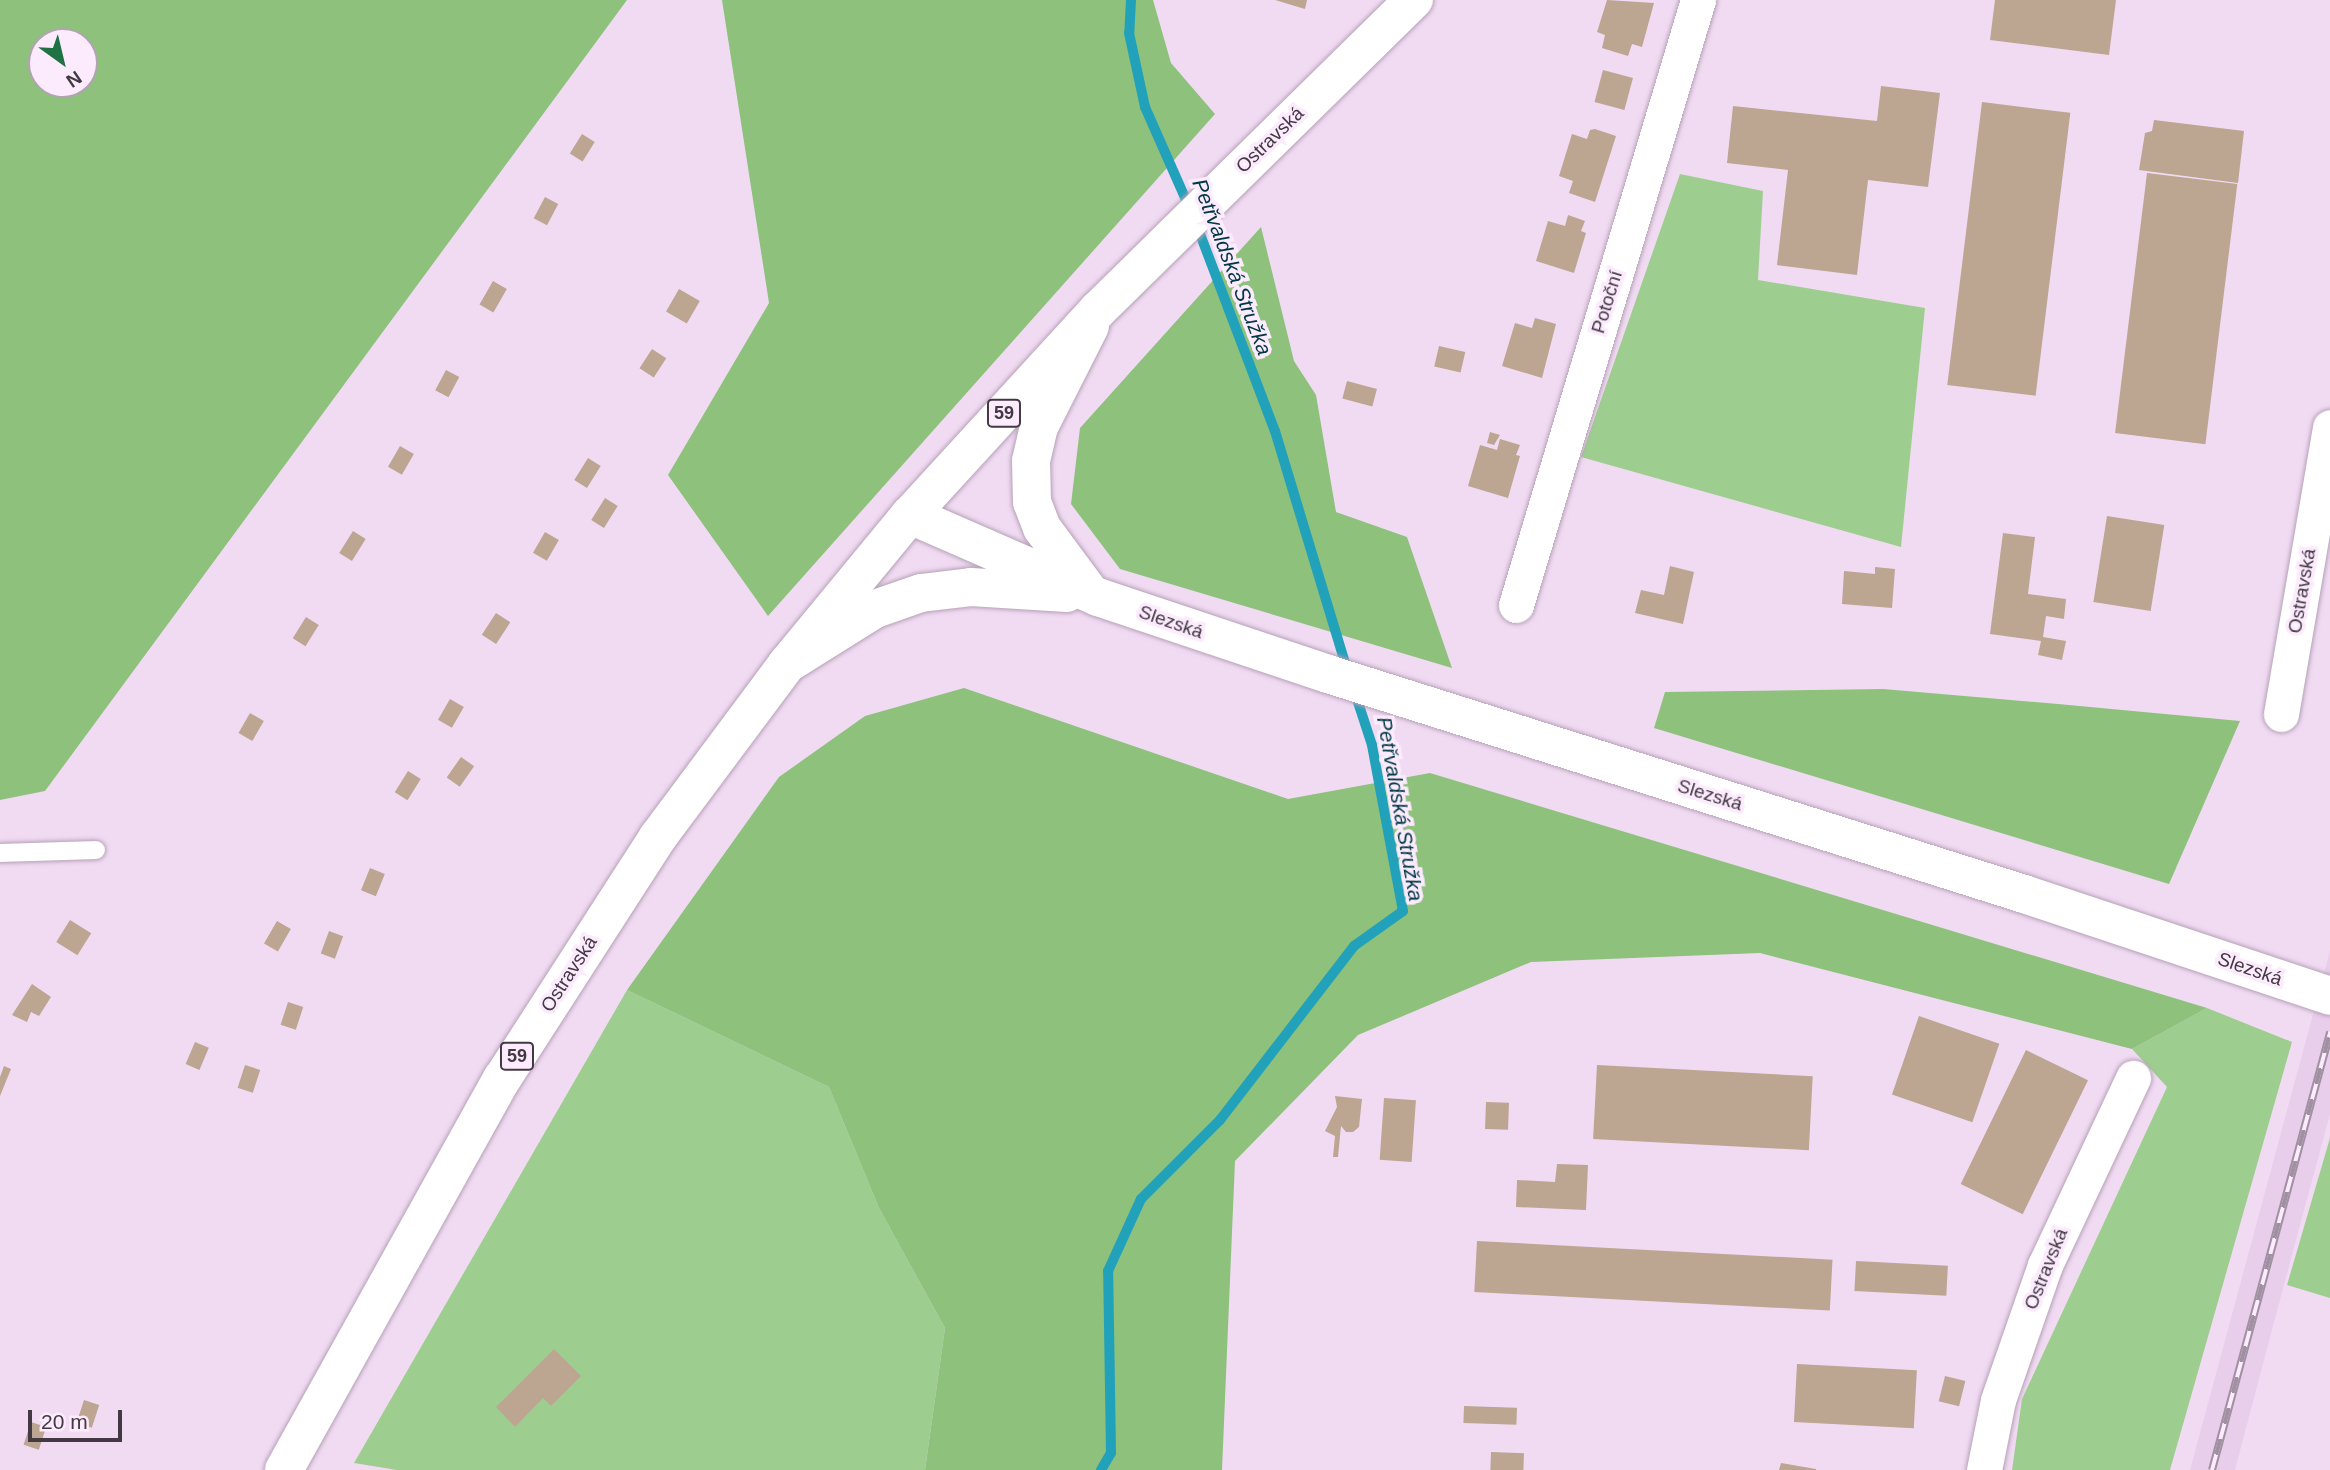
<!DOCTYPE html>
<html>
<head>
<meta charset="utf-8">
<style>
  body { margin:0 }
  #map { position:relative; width:2330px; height:1470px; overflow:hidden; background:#f1dbf3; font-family:Arial,sans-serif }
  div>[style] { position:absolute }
  .built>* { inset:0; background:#e9ceeb }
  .green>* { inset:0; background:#9ece8f }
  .forest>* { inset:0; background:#8dc17c }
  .stream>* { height:10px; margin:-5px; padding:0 5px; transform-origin:5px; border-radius:5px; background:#22a1bb }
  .building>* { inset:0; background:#bca591; transform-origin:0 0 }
  .roads { filter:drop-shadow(0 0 2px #b6a1b7) drop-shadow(0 0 2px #b6a1b7) }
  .service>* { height:18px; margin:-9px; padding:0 9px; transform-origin:9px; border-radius:9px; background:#fff }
  .minor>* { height:35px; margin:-17.5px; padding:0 17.5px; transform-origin:17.5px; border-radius:17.5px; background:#fff }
  .secondary>* { height:38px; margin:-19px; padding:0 19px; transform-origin:19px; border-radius:19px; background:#fff }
  .primary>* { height:38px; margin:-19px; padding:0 19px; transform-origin:19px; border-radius:19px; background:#fff }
  .rail>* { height:8px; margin-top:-4px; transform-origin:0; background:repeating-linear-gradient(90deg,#fceafd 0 16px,#a090a2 0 32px); box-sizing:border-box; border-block:2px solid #a090a2 }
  span { translate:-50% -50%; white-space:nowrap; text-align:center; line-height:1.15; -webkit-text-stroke:7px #fceafd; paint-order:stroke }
  .shield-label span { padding:2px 5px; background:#fceafd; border:2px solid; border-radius:5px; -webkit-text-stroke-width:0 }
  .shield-label { font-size:18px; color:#423943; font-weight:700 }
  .street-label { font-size:19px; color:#423943 }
  .water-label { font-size:21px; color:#003944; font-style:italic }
  .north { position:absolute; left:28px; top:28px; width:70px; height:70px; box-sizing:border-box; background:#fceafd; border:2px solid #b2a3b3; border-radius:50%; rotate:146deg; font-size:19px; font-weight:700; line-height:28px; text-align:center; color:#423943 }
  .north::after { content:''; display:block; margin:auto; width:24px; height:32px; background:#1f7243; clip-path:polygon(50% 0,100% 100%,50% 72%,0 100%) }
  .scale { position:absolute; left:28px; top:1410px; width:94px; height:32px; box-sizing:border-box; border:4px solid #423943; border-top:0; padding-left:9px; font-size:21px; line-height:24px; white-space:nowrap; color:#423943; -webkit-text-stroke:5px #fceafd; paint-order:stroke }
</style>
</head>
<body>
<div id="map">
  <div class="built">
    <div style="clip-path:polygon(2330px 951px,2330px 1114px,2281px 1296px,2235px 1470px,2190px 1470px)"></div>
  </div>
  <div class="green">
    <div style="clip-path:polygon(1680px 174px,1763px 191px,1758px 280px,1925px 308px,1901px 547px,1581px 457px)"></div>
    <div style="clip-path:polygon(627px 990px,829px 1087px,879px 1208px,945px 1328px,925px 1470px,397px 1470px,354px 1463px)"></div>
    <div style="clip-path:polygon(2207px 1008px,2292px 1042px,2170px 1470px,2012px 1470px,2022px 1399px,2167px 1087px,2132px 1049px)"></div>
    <div style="clip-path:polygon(2330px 1138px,2330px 1298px,2287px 1285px)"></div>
  </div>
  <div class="forest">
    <div style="clip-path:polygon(evenodd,0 0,627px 0,45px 791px,0 800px,0 0,42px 42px,84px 42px,84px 84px,42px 84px,42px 42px)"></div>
    <div style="clip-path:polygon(722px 0,1153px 0,1171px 63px,1215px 114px,768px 616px,668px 475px,769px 303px)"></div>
    <div style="clip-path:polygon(1261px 227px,1294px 361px,1316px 395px,1336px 512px,1407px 537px,1452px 668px,1120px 569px,1071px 504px,1080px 428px)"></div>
    <div style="clip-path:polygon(964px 688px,1288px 799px,1430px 773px,2207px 1008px,2132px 1049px,1760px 953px,1531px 962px,1358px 1035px,1235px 1161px,1222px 1470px,925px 1470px,945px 1328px,879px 1208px,829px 1087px,627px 990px,779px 777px,865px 716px)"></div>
    <div style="clip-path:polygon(1883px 689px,2058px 704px,2240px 721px,2169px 884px,1654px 728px,1665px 692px)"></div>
  </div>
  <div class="stream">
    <div style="left:1131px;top:0;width:33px;rotate:93deg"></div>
    <div style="left:1129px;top:33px;width:76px;rotate:77.8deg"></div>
    <div style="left:1145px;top:107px;width:111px;rotate:66.2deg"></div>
    <div style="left:1197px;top:226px;width:219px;rotate:69.2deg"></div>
    <div style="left:1275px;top:431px;width:249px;rotate:73.2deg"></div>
    <div style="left:1101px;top:1470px;width:20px;rotate:-60deg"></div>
    <div style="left:1111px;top:1453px;width:182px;rotate:-90.9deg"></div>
    <div style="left:1108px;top:1271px;width:79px;rotate:-65.4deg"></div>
    <div style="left:1141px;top:1199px;width:112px;rotate:-45deg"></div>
    <div style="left:1220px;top:1120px;width:220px;rotate:-52.4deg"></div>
    <div style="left:1354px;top:946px;width:60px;rotate:-35.5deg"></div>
    <div style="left:1403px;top:911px;width:169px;rotate:-100.6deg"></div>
    <div style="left:1372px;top:745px;width:55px;rotate:-108.1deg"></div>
  </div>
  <div class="building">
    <div style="clip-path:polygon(1275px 0,1307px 0,1305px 9px)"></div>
    <div style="clip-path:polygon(1607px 0,1654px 3px,1642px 47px,1632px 44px,1628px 56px,1602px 48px,1605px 35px,1597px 32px)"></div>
    <div style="clip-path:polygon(1995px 0,2116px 0,2109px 55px,1990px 40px)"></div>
    <div style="left:1603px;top:70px;width:31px;height:33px;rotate:15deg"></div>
    <div style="clip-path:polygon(1881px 86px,1940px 93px,1928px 187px,1868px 180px,1857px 275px,1777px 265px,1788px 170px,1727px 163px,1733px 106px,1877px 121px)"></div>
    <div style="left:1982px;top:102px;width:89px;height:285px;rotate:7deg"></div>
    <div style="clip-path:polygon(2154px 120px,2244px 131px,2238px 183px,2139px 170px,2145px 133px,2152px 131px)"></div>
    <div style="clip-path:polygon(1595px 129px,1616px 136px,1595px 202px,1569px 193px,1573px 181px,1559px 176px,1572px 134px,1587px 139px,1590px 130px)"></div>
    <div style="left:582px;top:134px;width:15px;height:23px;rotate:32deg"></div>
    <div style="left:2147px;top:173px;width:91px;height:262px;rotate:7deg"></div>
    <div style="left:545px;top:197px;width:15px;height:24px;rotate:28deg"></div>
    <div style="clip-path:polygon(1568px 215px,1585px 221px,1581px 231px,1586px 233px,1574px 273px,1536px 261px,1548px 221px,1565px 226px)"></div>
    <div style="left:493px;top:281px;width:16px;height:27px;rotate:30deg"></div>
    <div style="left:679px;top:289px;width:24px;height:26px;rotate:30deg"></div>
    <div style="clip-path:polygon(1535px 318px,1556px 324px,1542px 378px,1502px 366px,1515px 323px,1532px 328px)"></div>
    <div style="left:1439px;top:346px;width:27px;height:21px;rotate:13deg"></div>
    <div style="left:652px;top:349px;width:17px;height:23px;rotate:33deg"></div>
    <div style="left:446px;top:370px;width:15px;height:23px;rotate:28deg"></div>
    <div style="left:1347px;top:381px;width:31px;height:18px;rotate:15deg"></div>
    <div style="clip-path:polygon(1490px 432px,1500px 435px,1494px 445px,1487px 443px)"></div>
    <div style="clip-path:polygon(1500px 439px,1520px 445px,1516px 455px,1520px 456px,1508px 498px,1468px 486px,1480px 445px,1497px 450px)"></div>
    <div style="left:400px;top:446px;width:16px;height:24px;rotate:30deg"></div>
    <div style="left:588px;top:458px;width:15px;height:26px;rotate:32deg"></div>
    <div style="left:605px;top:498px;width:15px;height:26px;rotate:32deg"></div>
    <div style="left:2107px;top:516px;width:58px;height:87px;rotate:9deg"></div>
    <div style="left:353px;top:531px;width:15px;height:26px;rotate:32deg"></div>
    <div style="left:545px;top:532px;width:16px;height:24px;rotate:30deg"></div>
    <div style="clip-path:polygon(2003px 533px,2035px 537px,2028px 594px,2066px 599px,2064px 619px,2046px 616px,2043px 637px,2066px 641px,2062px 660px,2038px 655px,2041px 641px,1990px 634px)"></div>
    <div style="clip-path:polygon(1670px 566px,1694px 572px,1683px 624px,1635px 613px,1641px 590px,1664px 595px)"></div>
    <div style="clip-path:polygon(1875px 567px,1895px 569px,1892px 608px,1842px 604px,1844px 571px,1875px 574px)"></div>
    <div style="left:496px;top:613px;width:17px;height:26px;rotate:33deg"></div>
    <div style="left:306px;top:617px;width:15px;height:25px;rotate:32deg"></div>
    <div style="left:450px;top:699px;width:16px;height:24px;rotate:30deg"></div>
    <div style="left:250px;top:713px;width:16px;height:23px;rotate:30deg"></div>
    <div style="left:461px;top:757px;width:16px;height:25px;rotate:35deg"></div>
    <div style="left:408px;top:771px;width:15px;height:25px;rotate:32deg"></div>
    <div style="left:370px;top:868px;width:16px;height:24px;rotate:22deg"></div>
    <div style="left:70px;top:920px;width:25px;height:26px;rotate:32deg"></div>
    <div style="left:277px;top:921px;width:16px;height:26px;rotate:30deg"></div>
    <div style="left:329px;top:931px;width:15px;height:24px;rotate:20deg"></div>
    <div style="clip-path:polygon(32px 984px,51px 997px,39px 1016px,31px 1012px,27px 1022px,12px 1015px)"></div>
    <div style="left:288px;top:1002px;width:16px;height:24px;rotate:18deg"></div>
    <div style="left:1919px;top:1016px;width:85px;height:83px;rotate:19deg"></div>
    <div style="left:195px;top:1042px;width:15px;height:24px;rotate:23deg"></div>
    <div style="left:2026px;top:1050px;width:69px;height:149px;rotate:26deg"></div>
    <div style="left:245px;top:1065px;width:16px;height:24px;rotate:18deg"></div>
    <div style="left:1597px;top:1065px;width:216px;height:74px;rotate:3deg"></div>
    <div style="clip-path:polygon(4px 1066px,11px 1069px,0 1096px,0 1077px)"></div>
    <div style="clip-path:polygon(1335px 1096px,1362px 1099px,1359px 1127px,1353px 1132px,1346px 1132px,1341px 1126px,1338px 1157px,1333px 1157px,1335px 1136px,1325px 1131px,1337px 1107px)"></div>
    <div style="left:1384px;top:1098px;width:32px;height:62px;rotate:4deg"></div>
    <div style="left:1486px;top:1102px;width:23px;height:27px;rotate:2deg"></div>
    <div style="clip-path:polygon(1557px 1164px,1588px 1165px,1586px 1210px,1516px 1207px,1517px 1180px,1555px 1182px)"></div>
    <div style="left:1477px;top:1241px;width:356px;height:51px;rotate:3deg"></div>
    <div style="left:1856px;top:1261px;width:92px;height:30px;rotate:3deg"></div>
    <div style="clip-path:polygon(554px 1349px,581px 1376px,551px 1406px,543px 1398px,515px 1427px,496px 1407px)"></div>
    <div style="left:1797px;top:1364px;width:120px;height:58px;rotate:3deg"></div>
    <div style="left:1945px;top:1376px;width:21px;height:26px;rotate:14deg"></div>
    <div style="left:84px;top:1400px;width:16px;height:24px;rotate:18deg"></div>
    <div style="left:1464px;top:1406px;width:53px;height:17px;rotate:2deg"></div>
    <div style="left:31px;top:1422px;width:16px;height:24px;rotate:18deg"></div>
    <div style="left:1491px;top:1452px;width:33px;height:18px;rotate:2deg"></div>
    <div style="clip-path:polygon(1781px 1463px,1816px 1469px,1816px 1470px,1779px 1470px)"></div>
  </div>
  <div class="roads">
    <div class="service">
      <div style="left:0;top:853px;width:96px;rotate:-1.8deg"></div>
    </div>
    <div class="minor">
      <div style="left:1516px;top:605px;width:632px;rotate:-73.26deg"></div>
      <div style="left:2281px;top:714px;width:291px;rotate:-80.3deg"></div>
      <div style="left:1984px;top:1470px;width:71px;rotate:-78.7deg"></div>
      <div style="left:1998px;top:1400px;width:143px;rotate:-70.8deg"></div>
      <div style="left:2045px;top:1265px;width:207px;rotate:-64.8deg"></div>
    </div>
    <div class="secondary">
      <div style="left:910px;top:515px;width:205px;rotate:23.6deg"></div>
      <div style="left:1098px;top:597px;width:243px;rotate:18.5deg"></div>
      <div style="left:1328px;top:674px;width:730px;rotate:17.54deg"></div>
      <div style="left:2024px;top:894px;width:323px;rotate:18.4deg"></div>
      <div style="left:1088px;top:590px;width:77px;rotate:-126.6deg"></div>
      <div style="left:1042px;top:528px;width:28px;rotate:-111deg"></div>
      <div style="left:1032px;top:502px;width:41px;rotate:-91.4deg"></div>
      <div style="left:1031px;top:461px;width:35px;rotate:-77deg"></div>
      <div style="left:1039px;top:427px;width:113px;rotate:-63.2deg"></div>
      <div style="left:792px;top:661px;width:98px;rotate:-32.1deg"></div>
      <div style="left:875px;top:609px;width:49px;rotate:-19.2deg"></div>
      <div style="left:921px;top:593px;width:50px;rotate:-6.8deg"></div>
      <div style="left:971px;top:587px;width:96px;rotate:3.6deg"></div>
    </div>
    <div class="primary">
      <div style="left:284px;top:1470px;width:448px;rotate:-60.9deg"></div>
      <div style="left:502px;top:1079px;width:288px;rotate:-57.2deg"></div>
      <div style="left:658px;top:837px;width:216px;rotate:-53.3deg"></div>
      <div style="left:787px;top:664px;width:193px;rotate:-50.5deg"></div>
      <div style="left:910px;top:515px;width:278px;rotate:-47.5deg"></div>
      <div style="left:1098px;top:310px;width:443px;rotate:-44.5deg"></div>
    </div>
  </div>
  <div class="rail">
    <div style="left:2212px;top:1470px;width:454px;rotate:-74.9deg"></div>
  </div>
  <div class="shield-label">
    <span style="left:1004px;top:413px">59</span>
    <span style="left:517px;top:1056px">59</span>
  </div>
  <div class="street-label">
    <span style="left:1270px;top:140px;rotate:-44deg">Ostravská</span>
    <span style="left:1607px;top:302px;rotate:-73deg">Potoční</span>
    <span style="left:2302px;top:591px;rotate:-80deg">Ostravská</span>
    <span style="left:1171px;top:622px;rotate:19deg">Slezská</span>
    <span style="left:1710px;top:795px;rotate:17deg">Slezská</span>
    <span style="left:2250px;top:969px;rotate:19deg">Slezská</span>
    <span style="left:569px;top:974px;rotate:-57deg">Ostravská</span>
    <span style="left:2046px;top:1269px;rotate:-68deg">Ostravská</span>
  </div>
  <div class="water-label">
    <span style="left:1232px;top:267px;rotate:69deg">Petřvaldská Stružka</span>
    <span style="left:1400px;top:809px;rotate:80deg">Petřvaldská Stružka</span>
  </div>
  <div class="north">N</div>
  <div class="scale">20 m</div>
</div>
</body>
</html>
